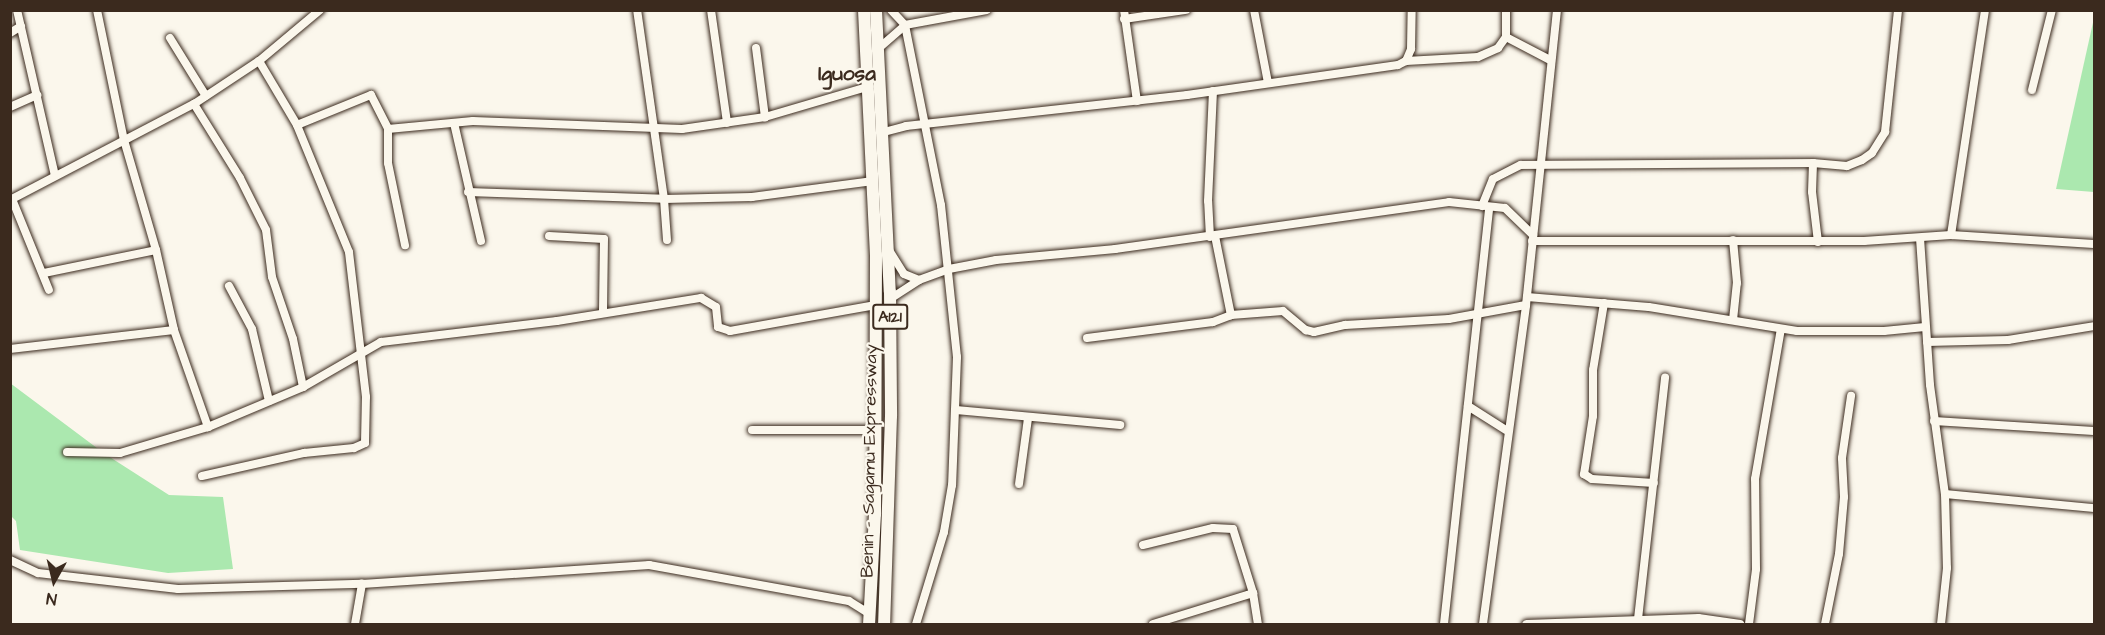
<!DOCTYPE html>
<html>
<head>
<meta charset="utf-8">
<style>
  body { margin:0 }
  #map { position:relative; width:2105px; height:635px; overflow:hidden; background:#fbf7ec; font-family:"Architects Daughter",sans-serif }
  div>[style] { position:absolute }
  .green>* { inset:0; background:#abe8af }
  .roads { filter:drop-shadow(0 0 2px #3b2a1e) drop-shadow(0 0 2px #3b2a1e) }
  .minor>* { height:8px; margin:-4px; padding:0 4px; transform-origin:4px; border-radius:4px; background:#fbf7ec }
  .tertiary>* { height:9px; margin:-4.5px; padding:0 4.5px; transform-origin:4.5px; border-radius:4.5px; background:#fbf7ec }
  .trunk>* { height:12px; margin:-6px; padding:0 6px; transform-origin:6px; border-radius:6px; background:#fbf7ec }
  span { translate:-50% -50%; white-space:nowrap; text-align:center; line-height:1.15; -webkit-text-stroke:4.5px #fbf7ec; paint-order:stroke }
  .shield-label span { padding:2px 4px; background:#fbf7ec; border:2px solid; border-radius:4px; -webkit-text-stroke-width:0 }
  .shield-label { font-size:16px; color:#3b2a1e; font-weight:700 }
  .street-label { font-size:18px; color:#3b2a1e }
  .quarter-label { font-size:21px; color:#3b2a1e; font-weight:700 }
  .frame { position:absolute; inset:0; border:12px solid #3b2a1e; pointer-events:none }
  .north { position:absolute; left:24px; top:551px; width:60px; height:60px; -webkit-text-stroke:4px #fbf7ec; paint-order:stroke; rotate:188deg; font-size:16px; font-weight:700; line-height:24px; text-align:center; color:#3b2a1e }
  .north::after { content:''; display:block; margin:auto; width:21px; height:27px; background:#3b2a1e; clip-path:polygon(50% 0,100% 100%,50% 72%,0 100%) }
</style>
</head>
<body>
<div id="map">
  <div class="green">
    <div style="clip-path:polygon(2094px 18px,2094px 192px,2056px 189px)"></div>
    <div style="clip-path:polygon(10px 383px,105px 454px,169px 495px,223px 497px,233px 569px,168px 573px,20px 550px,16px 521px,11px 516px)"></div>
  </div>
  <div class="roads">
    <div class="minor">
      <div style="left:17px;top:10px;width:170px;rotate:77.1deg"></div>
      <div style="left:97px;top:10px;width:133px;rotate:78.3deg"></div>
      <div style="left:124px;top:140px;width:115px;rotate:73.8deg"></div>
      <div style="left:156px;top:250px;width:82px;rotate:77.3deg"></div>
      <div style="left:174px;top:330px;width:103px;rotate:70.7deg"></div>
      <div style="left:711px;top:10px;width:114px;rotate:81.9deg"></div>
      <div style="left:891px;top:10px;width:21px;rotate:47deg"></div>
      <div style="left:905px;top:25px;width:184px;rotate:78.7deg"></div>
      <div style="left:941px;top:205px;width:153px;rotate:84deg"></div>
      <div style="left:957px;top:357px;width:128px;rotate:92.2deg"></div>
      <div style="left:952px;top:485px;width:48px;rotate:99.7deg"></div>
      <div style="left:944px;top:532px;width:96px;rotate:106.9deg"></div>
      <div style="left:1124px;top:10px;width:92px;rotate:81.9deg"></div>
      <div style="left:1254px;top:10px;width:74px;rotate:79.1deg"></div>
      <div style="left:1124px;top:19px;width:63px;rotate:-8.3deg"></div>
      <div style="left:10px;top:33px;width:13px;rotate:-32deg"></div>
      <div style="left:1506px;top:37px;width:50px;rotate:27.6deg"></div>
      <div style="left:170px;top:38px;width:68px;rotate:58.2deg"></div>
      <div style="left:756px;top:48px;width:70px;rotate:82.6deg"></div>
      <div style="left:879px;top:48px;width:35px;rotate:-41deg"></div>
      <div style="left:905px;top:25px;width:83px;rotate:-10.4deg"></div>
      <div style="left:259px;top:61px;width:74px;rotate:59.3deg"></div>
      <div style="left:1406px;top:61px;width:72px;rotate:-3.2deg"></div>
      <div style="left:1478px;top:57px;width:22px;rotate:-24deg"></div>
      <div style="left:1498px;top:48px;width:14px;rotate:-54deg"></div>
      <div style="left:1506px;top:37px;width:27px;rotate:-90deg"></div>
      <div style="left:2032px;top:90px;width:82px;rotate:-76deg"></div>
      <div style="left:194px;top:104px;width:87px;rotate:58.1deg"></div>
      <div style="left:240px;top:178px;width:58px;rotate:63.4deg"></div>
      <div style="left:266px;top:230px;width:47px;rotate:82.7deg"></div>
      <div style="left:272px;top:277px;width:65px;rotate:71.3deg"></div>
      <div style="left:293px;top:339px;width:49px;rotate:78.2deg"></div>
      <div style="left:10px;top:107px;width:30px;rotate:-24deg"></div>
      <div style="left:454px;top:123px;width:121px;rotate:77.1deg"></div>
      <div style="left:388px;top:129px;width:85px;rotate:-5.4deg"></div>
      <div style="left:473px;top:121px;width:209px;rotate:2.2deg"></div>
      <div style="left:682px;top:129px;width:84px;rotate:-8.2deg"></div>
      <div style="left:765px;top:117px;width:109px;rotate:-16.4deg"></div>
      <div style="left:884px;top:132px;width:23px;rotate:-15deg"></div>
      <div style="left:906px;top:126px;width:283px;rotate:-6.3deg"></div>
      <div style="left:1187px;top:95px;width:213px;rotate:-8.1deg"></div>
      <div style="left:1398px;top:65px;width:9px;rotate:-27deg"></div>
      <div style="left:1406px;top:61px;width:13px;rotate:-67deg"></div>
      <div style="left:1411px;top:49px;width:39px;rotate:-89deg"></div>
      <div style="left:468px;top:192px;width:196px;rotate:2deg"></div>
      <div style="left:664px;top:199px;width:191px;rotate:-98.1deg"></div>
      <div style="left:12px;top:199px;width:98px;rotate:67.9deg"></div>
      <div style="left:10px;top:200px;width:208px;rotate:-27.6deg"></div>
      <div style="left:194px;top:104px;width:78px;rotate:-33.5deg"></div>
      <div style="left:259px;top:61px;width:80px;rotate:-39.9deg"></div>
      <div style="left:1482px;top:206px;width:29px;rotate:-68deg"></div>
      <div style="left:1493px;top:179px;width:31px;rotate:-27deg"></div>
      <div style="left:1521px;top:165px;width:292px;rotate:-0.4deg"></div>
      <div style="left:1951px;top:235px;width:143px;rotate:3.6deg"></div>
      <div style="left:549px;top:236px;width:55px;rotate:3.1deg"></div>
      <div style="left:604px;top:239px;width:73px;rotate:90.8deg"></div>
      <div style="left:1215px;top:236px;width:81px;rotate:78.6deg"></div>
      <div style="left:1231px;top:315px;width:52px;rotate:-4.4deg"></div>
      <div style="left:1283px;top:311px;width:30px;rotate:40deg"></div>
      <div style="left:1306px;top:330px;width:8px;rotate:14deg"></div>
      <div style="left:1314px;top:332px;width:32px;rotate:-13deg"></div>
      <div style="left:1345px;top:325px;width:104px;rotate:-3.3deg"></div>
      <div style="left:1449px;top:319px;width:78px;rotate:-10.3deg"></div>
      <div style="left:1210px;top:237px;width:36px;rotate:-93deg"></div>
      <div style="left:1208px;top:201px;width:110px;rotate:-87.4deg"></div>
      <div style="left:1920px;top:238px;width:147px;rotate:86.1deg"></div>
      <div style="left:1930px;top:385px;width:110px;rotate:82.2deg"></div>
      <div style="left:1945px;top:494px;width:74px;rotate:88.5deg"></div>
      <div style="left:1947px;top:568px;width:56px;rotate:96.1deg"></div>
      <div style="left:667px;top:240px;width:41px;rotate:-94.2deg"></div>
      <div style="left:664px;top:199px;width:88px;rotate:-1.3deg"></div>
      <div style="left:752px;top:197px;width:122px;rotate:-7.5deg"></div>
      <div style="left:1532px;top:241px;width:332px"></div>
      <div style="left:1864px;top:241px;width:87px;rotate:-3.9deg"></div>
      <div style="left:1951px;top:235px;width:228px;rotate:-81.4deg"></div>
      <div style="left:1818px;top:242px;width:50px;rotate:-96.8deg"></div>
      <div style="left:1812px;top:192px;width:29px;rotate:-88deg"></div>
      <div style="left:1813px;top:163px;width:34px;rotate:5deg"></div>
      <div style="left:1847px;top:166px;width:16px;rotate:-22deg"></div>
      <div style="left:1862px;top:160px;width:12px;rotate:-35deg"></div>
      <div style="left:1872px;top:153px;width:25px;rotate:-58deg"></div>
      <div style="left:1885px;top:132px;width:123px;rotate:-83.9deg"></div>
      <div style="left:889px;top:250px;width:28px;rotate:58deg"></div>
      <div style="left:904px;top:274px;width:16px;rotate:22deg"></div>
      <div style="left:44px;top:273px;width:114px;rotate:-11.6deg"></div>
      <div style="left:229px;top:286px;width:49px;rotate:61.9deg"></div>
      <div style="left:252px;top:329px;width:74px;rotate:76.7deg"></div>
      <div style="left:1527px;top:297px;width:122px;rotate:4.7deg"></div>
      <div style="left:1649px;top:307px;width:150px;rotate:9.2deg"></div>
      <div style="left:1797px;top:331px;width:87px"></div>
      <div style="left:1884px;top:331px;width:41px;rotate:-5.6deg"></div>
      <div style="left:890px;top:299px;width:35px;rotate:-33deg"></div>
      <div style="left:919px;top:280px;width:32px;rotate:-20deg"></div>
      <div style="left:949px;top:269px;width:48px;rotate:-10.8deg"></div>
      <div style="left:996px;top:260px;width:120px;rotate:-5.3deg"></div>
      <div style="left:1115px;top:249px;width:337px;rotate:-8deg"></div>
      <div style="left:1449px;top:202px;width:56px;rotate:6.1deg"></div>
      <div style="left:1505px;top:208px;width:39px;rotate:44deg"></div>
      <div style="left:1604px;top:303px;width:68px;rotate:99.3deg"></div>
      <div style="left:1593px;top:370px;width:46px;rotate:90deg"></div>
      <div style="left:1593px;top:416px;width:59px;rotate:98.8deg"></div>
      <div style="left:1584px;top:474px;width:9px;rotate:32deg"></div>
      <div style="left:1592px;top:479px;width:62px;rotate:3.7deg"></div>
      <div style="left:1733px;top:320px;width:37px;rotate:-84deg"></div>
      <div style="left:1737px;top:283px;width:43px;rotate:-95.3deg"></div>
      <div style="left:1087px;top:338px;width:127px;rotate:-7.2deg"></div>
      <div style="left:1213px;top:322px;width:19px;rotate:-21deg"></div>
      <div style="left:1927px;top:342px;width:81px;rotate:-1.4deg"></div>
      <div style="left:2008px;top:340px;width:87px;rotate:-9.2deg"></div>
      <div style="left:10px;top:349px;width:165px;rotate:-6.6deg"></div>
      <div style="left:1468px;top:406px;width:45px;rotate:32.3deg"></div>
      <div style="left:956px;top:410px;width:165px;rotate:5.2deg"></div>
      <div style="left:1934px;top:421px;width:160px;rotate:3.6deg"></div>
      <div style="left:752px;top:430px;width:123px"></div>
      <div style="left:67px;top:452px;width:53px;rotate:1.1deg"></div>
      <div style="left:120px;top:453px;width:92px;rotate:-16.5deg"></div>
      <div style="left:208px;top:427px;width:103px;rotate:-22.8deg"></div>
      <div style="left:303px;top:387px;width:90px;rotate:-30deg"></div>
      <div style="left:381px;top:342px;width:177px;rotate:-6.8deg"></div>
      <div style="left:557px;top:321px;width:146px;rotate:-9.1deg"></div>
      <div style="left:701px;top:298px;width:17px;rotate:31deg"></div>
      <div style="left:716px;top:307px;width:20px;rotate:84deg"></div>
      <div style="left:718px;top:327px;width:13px;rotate:18deg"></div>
      <div style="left:730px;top:331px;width:148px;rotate:-10.1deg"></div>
      <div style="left:202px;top:476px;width:105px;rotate:-12.7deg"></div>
      <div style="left:304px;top:453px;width:50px;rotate:-5.7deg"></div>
      <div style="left:354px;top:448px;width:12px;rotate:-24deg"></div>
      <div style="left:365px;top:443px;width:46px;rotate:-88.8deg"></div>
      <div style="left:366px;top:397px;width:146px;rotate:-96.7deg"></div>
      <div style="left:349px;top:252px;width:137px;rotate:-112.3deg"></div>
      <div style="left:297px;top:125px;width:80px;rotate:-22.1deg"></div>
      <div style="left:371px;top:95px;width:38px;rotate:63deg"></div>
      <div style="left:388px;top:129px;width:34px;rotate:90deg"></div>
      <div style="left:388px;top:163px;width:84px;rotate:78.3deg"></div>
      <div style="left:1019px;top:484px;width:67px;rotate:-82.2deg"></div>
      <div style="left:1945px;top:494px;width:150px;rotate:5.4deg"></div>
      <div style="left:1143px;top:545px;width:72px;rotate:-13.7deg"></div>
      <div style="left:1213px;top:528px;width:20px;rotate:3deg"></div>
      <div style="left:1233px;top:529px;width:67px;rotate:72.6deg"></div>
      <div style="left:1253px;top:593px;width:31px;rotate:81deg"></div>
      <div style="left:10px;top:560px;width:31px;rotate:25deg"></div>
      <div style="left:38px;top:573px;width:141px;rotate:6.5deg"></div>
      <div style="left:178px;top:589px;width:184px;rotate:-1.6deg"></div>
      <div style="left:362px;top:584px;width:288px;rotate:-3.8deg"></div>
      <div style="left:649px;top:565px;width:203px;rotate:10.2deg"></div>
      <div style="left:849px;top:601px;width:25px;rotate:32deg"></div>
      <div style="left:1638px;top:619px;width:243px;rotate:-83.6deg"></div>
      <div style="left:355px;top:624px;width:41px;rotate:-80.1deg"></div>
      <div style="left:1153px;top:624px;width:105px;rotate:-17.2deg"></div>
      <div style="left:1444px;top:624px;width:419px;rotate:-83.8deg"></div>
      <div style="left:1483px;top:624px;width:322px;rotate:-82.3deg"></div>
      <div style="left:1526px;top:305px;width:297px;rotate:-84deg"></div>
      <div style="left:1749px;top:624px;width:55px;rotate:-82.7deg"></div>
      <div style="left:1756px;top:569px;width:90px;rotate:-90.6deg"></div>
      <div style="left:1755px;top:479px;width:152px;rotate:-80.2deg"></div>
      <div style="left:1825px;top:624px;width:71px;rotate:-78.7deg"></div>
      <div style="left:1839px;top:554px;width:57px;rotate:-85deg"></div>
      <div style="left:1844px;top:497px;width:39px;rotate:-93deg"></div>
      <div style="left:1842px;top:458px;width:63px;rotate:-81.7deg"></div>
    </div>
    <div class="tertiary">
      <div style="left:1526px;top:624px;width:172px;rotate:-2deg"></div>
      <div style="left:1698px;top:618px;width:42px;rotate:8.1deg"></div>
    </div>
    <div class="trunk">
      <div style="left:864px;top:10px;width:245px;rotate:87.2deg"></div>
      <div style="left:876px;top:255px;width:259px;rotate:90.2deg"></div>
      <div style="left:875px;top:514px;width:110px;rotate:93.1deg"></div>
      <div style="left:876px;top:10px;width:282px;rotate:87.2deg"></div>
      <div style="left:890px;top:292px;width:124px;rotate:89.5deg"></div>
      <div style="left:891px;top:416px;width:208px;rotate:91.9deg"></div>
    </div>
  </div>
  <div class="shield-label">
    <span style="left:890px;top:317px">A121</span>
  </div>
  <div class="street-label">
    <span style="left:870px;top:461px;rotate:-89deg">Benin - Sagamu Expressway</span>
  </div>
  <div class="quarter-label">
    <span style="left:847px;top:74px">Iguosa</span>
  </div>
  <div class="frame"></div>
  <div class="north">N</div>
</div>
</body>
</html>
